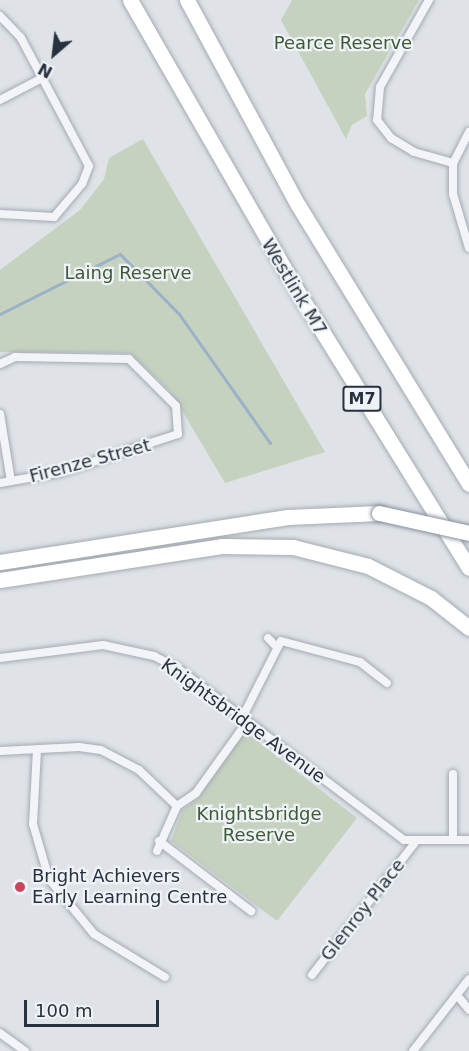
<!DOCTYPE html>
<html>
<head>
<meta charset="utf-8">
<style>
  body { margin:0 }
  #map { position:relative; width:469px; height:1051px; overflow:hidden; background:#dfe3e8; font-family:"DejaVu Sans",sans-serif }
  div>[style] { position:absolute }
  .green>* { inset:0; background:#c5d2c0 }
  .stream>* { height:3px; margin:-1.5px; padding:0 1.5px; transform-origin:1.5px; border-radius:1.5px; background:#9bb1c8 }
  .roads { filter:drop-shadow(0 0 2px #a4aab2) drop-shadow(0 0 2px #a4aab2) }
  .minor>* { height:8px; margin:-4px; padding:0 4px; transform-origin:4px; border-radius:4px; background:#f2f4f7 }
  .motorway>* { height:15px; margin:-7.5px; padding:0 7.5px; transform-origin:7.5px; border-radius:7.5px; background:#fff }
  .bridges { filter:drop-shadow(0 0 2px #87919e) drop-shadow(0 0 2px #87919e) }
  .motorway-bridge>* { height:15px; margin:-7.5px; padding:0 7.5px; transform-origin:7.5px; border-radius:7.5px; background:#fff }
  .dots>* { width:16px; height:16px; translate:-50% -50%; box-sizing:border-box; border:3px solid #eff2f6; border-radius:50% }
  span { translate:-50% -50%; white-space:nowrap; text-align:center; line-height:1.15; -webkit-text-stroke:4.5px #eff2f6; paint-order:stroke }
  .shield-label span { padding:2px 4px; background:#eff2f6; border:2px solid; border-radius:4px; -webkit-text-stroke-width:0 }
  .shield-label { font-size:16px; color:#28313f; font-weight:700 }
  .park-label { font-size:18px; color:#3d5a36 }
  .street-label { font-size:18px; color:#28313f }
  .poi-label { font-size:18px; color:#28313f }
  .left { translate:0 -50%; text-align:left }
  .north { position:absolute; left:24px; top:24px; width:60px; height:60px; -webkit-text-stroke:4px #eff2f6; paint-order:stroke; rotate:208deg; font-size:16px; font-weight:700; line-height:24px; text-align:center; color:#28313f }
  .north::after { content:''; display:block; margin:auto; width:21px; height:27px; background:#28313f; clip-path:polygon(50% 0,100% 100%,50% 72%,0 100%) }
  .scale { position:absolute; left:24px; top:1000px; width:135px; height:27px; box-sizing:border-box; border:3px solid #28313f; border-top:0; padding-left:8px; font-size:18px; line-height:21px; white-space:nowrap; color:#28313f; -webkit-text-stroke:4px #eff2f6; paint-order:stroke }
</style>
</head>
<body>
<div id="map">
  <div class="green">
    <div style="clip-path:polygon(292px 0,419px 0,365px 94px,367px 116px,352px 125px,346px 139px,281px 20px)"></div>
    <div style="clip-path:polygon(143px 139px,325px 452px,225px 483px,171px 392px,130px 353px,0 352px,0 270px,80px 210px,104px 179px,109px 158px)"></div>
    <div style="clip-path:polygon(244px 731px,357px 818px,277px 921px,171px 841px,182px 811px,198px 798px)"></div>
  </div>
  <div class="stream">
    <div style="left:0;top:314px;width:134px;rotate:-26.6deg"></div>
    <div style="left:120px;top:254px;width:84px;rotate:45.5deg"></div>
    <div style="left:179px;top:314px;width:158px;rotate:54.8deg"></div>
  </div>
  <div class="roads">
    <div class="minor">
      <div style="left:429px;top:0;width:100px;rotate:119.4deg"></div>
      <div style="left:380px;top:87px;width:33px;rotate:95deg"></div>
      <div style="left:377px;top:120px;width:23px;rotate:52deg"></div>
      <div style="left:391px;top:138px;width:27px;rotate:31deg"></div>
      <div style="left:414px;top:152px;width:41px;rotate:15.8deg"></div>
      <div style="left:0;top:16px;width:30px;rotate:46deg"></div>
      <div style="left:21px;top:38px;width:145px;rotate:62deg"></div>
      <div style="left:89px;top:166px;width:19px;rotate:111deg"></div>
      <div style="left:82px;top:184px;width:43px;rotate:130.3deg"></div>
      <div style="left:54px;top:217px;width:54px;rotate:-176.8deg"></div>
      <div style="left:0;top:100px;width:47px;rotate:-27.6deg"></div>
      <div style="left:469px;top:132px;width:35px;rotate:117deg"></div>
      <div style="left:453px;top:163px;width:31px;rotate:90deg"></div>
      <div style="left:453px;top:194px;width:56px;rotate:73.5deg"></div>
      <div style="left:0;top:364px;width:17px;rotate:-25deg"></div>
      <div style="left:15px;top:357px;width:114px;rotate:1deg"></div>
      <div style="left:129px;top:359px;width:66px;rotate:45deg"></div>
      <div style="left:176px;top:406px;width:28px;rotate:86deg"></div>
      <div style="left:178px;top:434px;width:122px;rotate:161.9deg"></div>
      <div style="left:62px;top:472px;width:63px;rotate:169.9deg"></div>
      <div style="left:0;top:414px;width:68px;rotate:80.7deg"></div>
      <div style="left:268px;top:638px;width:10px;rotate:45deg"></div>
      <div style="left:0;top:658px;width:104px;rotate:-7.2deg"></div>
      <div style="left:103px;top:645px;width:52px;rotate:12.2deg"></div>
      <div style="left:154px;top:656px;width:25px;rotate:27deg"></div>
      <div style="left:176px;top:667px;width:286px;rotate:37.2deg"></div>
      <div style="left:404px;top:840px;width:65px"></div>
      <div style="left:242px;top:718px;width:86px;rotate:-63.1deg"></div>
      <div style="left:281px;top:641px;width:82px;rotate:14.9deg"></div>
      <div style="left:360px;top:662px;width:34px;rotate:38deg"></div>
      <div style="left:37px;top:750px;width:74px;rotate:93.1deg"></div>
      <div style="left:33px;top:824px;width:57px;rotate:73.8deg"></div>
      <div style="left:49px;top:879px;width:71px;rotate:50.7deg"></div>
      <div style="left:94px;top:934px;width:83px;rotate:31.2deg"></div>
      <div style="left:0;top:751px;width:79px;rotate:-2.9deg"></div>
      <div style="left:79px;top:747px;width:22px;rotate:8deg"></div>
      <div style="left:101px;top:750px;width:43px;rotate:27.8deg"></div>
      <div style="left:139px;top:770px;width:52px;rotate:43.5deg"></div>
      <div style="left:177px;top:806px;width:49px;rotate:114deg"></div>
      <div style="left:177px;top:806px;width:23px;rotate:-34deg"></div>
      <div style="left:196px;top:793px;width:87px;rotate:-54.3deg"></div>
      <div style="left:453px;top:838px;width:64px;rotate:-90deg"></div>
      <div style="left:159px;top:841px;width:116px;rotate:37.3deg"></div>
      <div style="left:312px;top:975px;width:166px;rotate:-52.1deg"></div>
      <div style="left:457px;top:995px;width:19px;rotate:51deg"></div>
      <div style="left:0;top:1033px;width:31px;rotate:36deg"></div>
      <div style="left:413px;top:1051px;width:91px;rotate:-52.1deg"></div>
    </div>
    <div class="motorway">
      <div style="left:130px;top:0;width:339px;rotate:60.1deg"></div>
      <div style="left:299px;top:294px;width:322px;rotate:58.2deg"></div>
      <div style="left:187px;top:0;width:233px;rotate:61.6deg"></div>
      <div style="left:298px;top:205px;width:327px;rotate:58.5deg"></div>
      <div style="left:0;top:562px;width:291px;rotate:-8.9deg"></div>
      <div style="left:288px;top:517px;width:91px;rotate:-2.5deg"></div>
      <div style="left:0;top:580px;width:224px;rotate:-8.7deg"></div>
      <div style="left:221px;top:546px;width:72px;rotate:0.8deg"></div>
      <div style="left:293px;top:547px;width:77px;rotate:14.2deg"></div>
      <div style="left:368px;top:566px;width:71px;rotate:26.9deg"></div>
      <div style="left:431px;top:598px;width:48px;rotate:38.3deg"></div>
    </div>
  </div>
  <div class="bridges">
    <div class="motorway-bridge">
      <div style="left:379px;top:513px;width:92px;rotate:12.5deg"></div>
    </div>
  </div>
  <div class="dots">
    <div style="left:20px;top:887px;background:#cb465c"></div>
  </div>
  <div class="shield-label">
    <span style="left:362px;top:399px">M7</span>
  </div>
  <div class="park-label">
    <span style="left:343px;top:43px">Pearce Reserve</span>
    <span style="left:128px;top:273px">Laing Reserve</span>
    <span style="left:259px;top:825px">Knightsbridge<br>Reserve</span>
  </div>
  <div class="street-label">
    <span style="left:294px;top:287px;rotate:59deg">Westlink M7</span>
    <span style="left:90px;top:461px;rotate:-15deg">Firenze Street</span>
    <span style="left:243px;top:721px;rotate:36deg">Knightsbridge Avenue</span>
    <span style="left:363px;top:910px;rotate:-52deg">Glenroy Place</span>
  </div>
  <div class="poi-label">
    <span class="left" style="left:32px;top:887px">Bright Achievers<br>Early Learning Centre</span>
  </div>
  <div class="north">N</div>
  <div class="scale">100 m</div>
</div>
</body>
</html>
